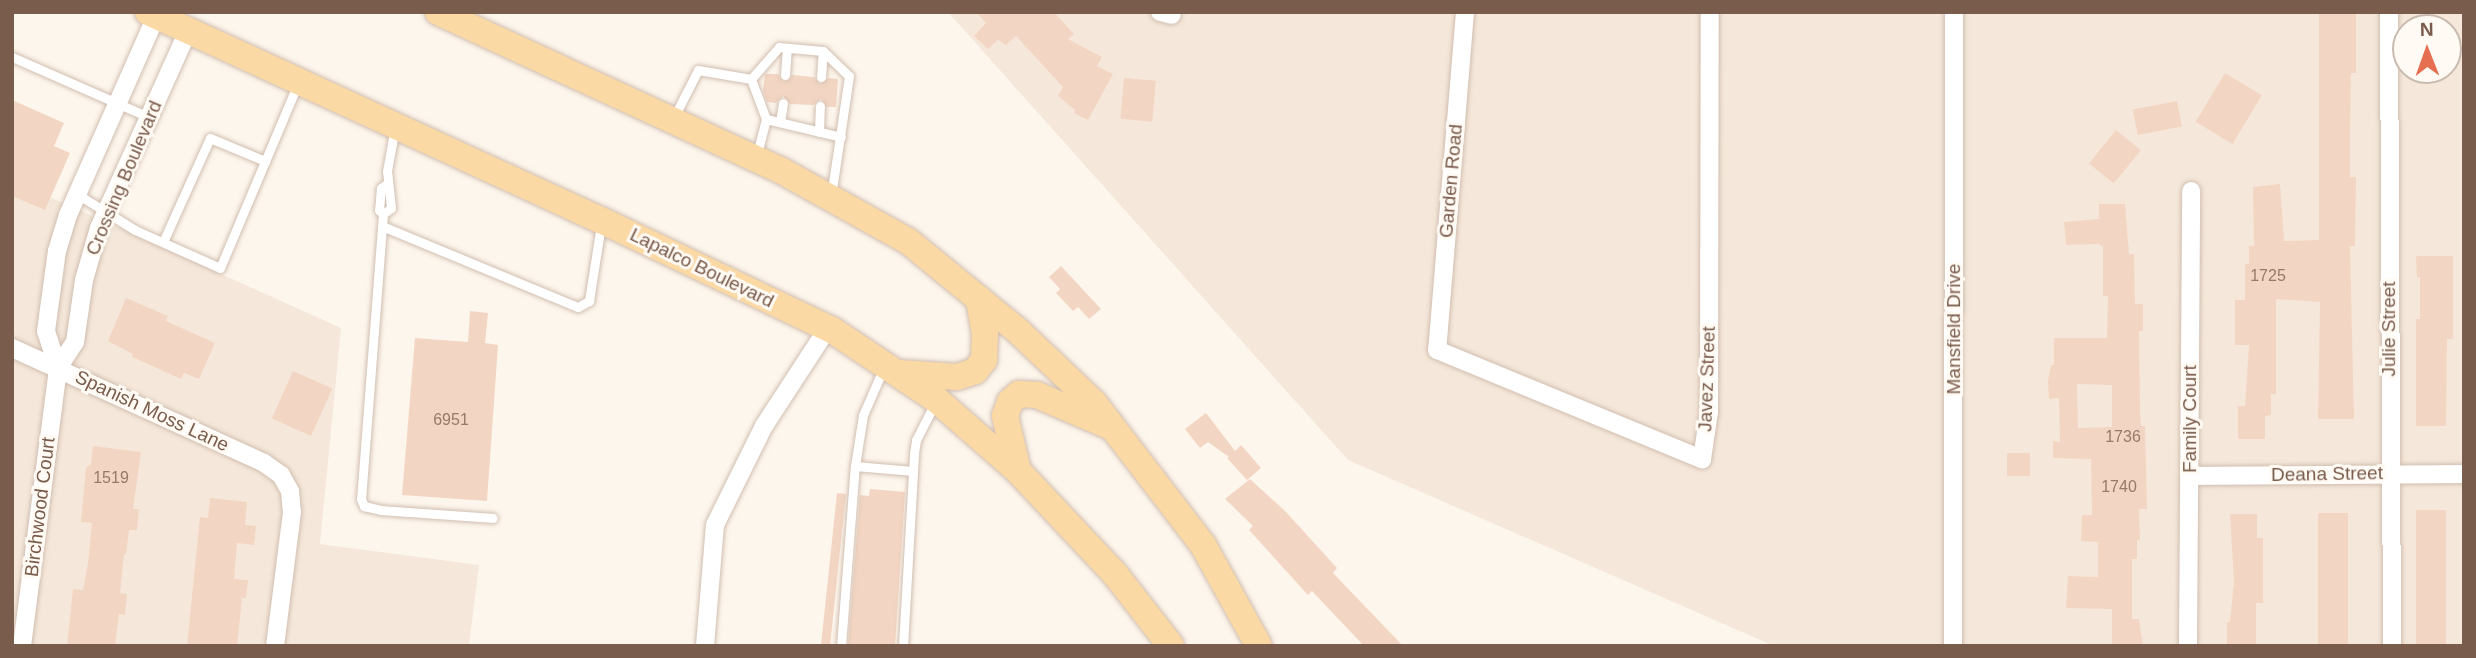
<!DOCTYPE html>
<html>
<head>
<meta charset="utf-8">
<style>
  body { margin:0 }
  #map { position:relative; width:2476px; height:658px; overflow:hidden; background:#fdf6ec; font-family:Arial,sans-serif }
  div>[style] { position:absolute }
  .residential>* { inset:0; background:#f5e8da }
  .building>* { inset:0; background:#f3d5c3; transform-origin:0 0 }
  .roads { filter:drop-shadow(0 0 2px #d1beb0) drop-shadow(0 0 2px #d1beb0) }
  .service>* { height:9px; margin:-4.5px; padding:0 4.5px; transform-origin:4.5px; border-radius:4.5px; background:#fff }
  .minor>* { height:18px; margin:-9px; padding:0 9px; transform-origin:9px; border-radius:9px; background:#fff }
  .primary>* { height:26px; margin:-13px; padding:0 13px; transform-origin:13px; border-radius:13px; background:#fbd9a5 }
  span { translate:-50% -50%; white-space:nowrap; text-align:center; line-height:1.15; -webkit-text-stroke:6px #fffaf3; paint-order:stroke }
  .number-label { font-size:16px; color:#987a6a }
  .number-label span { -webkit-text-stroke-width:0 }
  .street-label { font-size:19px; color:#7a5c4d }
  .frame { position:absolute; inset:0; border:14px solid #7a5c4d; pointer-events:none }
  .north { position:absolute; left:2392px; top:14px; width:70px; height:70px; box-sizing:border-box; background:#fffaf3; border:2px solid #cabbb1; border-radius:50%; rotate:359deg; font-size:19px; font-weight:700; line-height:28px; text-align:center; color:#7a5c4d }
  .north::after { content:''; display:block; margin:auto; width:24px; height:32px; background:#e76f51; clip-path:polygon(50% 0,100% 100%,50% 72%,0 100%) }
</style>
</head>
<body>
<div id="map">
  <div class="residential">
    <div style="clip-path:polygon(evenodd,948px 12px,2464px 12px,2464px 646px,1774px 646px,1348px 460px,948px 12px,2406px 28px,2448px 28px,2448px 70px,2406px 70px,2406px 28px)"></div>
    <div style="clip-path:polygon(12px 180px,341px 328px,320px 544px,479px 565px,469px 646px,12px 646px)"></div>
  </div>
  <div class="building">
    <div style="clip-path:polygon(976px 12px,1054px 12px,1074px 34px,1068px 39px,1102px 57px,1097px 66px,1113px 74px,1088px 120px,1074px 113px,1075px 110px,1058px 96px,1063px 87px,1016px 36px,1006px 45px,998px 40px,988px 49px,974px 36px,986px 23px)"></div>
    <div style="clip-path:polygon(2319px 12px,2356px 12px,2356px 73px,2351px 73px,2350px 132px,2350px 177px,2356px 177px,2355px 246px,2350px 246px,2354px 419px,2318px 419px,2320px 302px,2276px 299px,2276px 394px,2271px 394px,2271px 415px,2265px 416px,2265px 439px,2238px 439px,2238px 406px,2245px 406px,2249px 345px,2235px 345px,2235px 300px,2245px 300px,2245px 264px,2249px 264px,2249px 246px,2254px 246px,2253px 187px,2280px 184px,2284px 241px,2319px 240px)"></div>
    <div style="left:2225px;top:73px;width:43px;height:57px;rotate:31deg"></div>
    <div style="clip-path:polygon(765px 74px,778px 74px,784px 82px,792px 75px,814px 77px,820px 84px,828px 78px,838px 79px,836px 107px,827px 107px,821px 99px,813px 105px,790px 104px,783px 96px,776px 103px,767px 102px,763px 90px)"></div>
    <div style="left:1124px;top:78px;width:32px;height:41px;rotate:5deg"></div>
    <div style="clip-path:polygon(12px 100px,64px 123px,54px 146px,70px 153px,45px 210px,12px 196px)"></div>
    <div style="left:2177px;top:101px;width:26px;height:45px;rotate:79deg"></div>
    <div style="left:2116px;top:130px;width:32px;height:43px;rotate:39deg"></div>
    <div style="clip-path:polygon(evenodd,2099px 204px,2125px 204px,2129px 254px,2134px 254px,2135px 304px,2143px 304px,2143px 331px,2139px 331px,2140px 410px,2141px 426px,2145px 426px,2147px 509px,2139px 509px,2140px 540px,2137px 540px,2137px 559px,2132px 559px,2132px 619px,2139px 619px,2143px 646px,2112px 646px,2112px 609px,2066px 608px,2068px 576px,2098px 577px,2098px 542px,2081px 541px,2082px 515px,2092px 515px,2091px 459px,2053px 458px,2053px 441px,2060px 442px,2059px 398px,2049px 399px,2048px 381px,2051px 365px,2054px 365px,2054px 338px,2107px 338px,2108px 296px,2103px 296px,2103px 247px,2099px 244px,2066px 245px,2064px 222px,2099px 219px,2099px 204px,2077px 384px,2112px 385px,2112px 427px,2078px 428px,2077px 384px)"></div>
    <div style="clip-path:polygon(2416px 256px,2453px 256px,2453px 339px,2447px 339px,2446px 426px,2416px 426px,2416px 319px,2420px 319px,2420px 277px,2417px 277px)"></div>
    <div style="clip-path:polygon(1061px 266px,1101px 309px,1089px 319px,1078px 307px,1073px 311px,1056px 293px,1060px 289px,1049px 277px)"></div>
    <div style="clip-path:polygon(126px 298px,168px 316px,166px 321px,215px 343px,199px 379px,184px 373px,181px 379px,132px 357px,133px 354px,108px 341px)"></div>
    <div style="clip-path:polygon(470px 311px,488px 313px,485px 343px,498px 345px,487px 501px,402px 495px,415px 338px,468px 342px)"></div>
    <div style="left:293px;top:371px;width:43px;height:52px;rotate:24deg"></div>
    <div style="clip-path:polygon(1206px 413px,1235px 451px,1241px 445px,1261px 468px,1247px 480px,1227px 458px,1229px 457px,1208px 442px,1200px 448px,1185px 429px)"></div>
    <div style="clip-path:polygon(93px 446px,141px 452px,133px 509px,139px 509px,137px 530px,129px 530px,126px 555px,124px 554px,120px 593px,127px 594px,125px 615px,119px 614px,115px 646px,67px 646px,73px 589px,83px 590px,88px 563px,92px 523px,81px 522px,86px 468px,91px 464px)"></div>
    <div style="left:2007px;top:453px;width:23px;height:23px"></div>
    <div style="clip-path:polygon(1250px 479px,1286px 512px,1337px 568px,1333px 573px,1403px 646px,1364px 646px,1312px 591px,1308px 595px,1249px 530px,1253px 526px,1225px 499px)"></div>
    <div style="clip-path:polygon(870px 489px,905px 492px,895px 646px,848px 646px,860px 495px,869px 496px)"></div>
    <div style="left:837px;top:493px;width:9px;height:154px;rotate:6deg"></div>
    <div style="clip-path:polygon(210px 498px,247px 502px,245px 525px,256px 526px,254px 545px,237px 543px,234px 579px,248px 580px,246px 598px,242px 598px,237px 646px,187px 646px,200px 517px,208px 518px)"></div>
    <div style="left:2416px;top:510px;width:30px;height:136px"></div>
    <div style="left:2318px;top:513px;width:30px;height:133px"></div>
    <div style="clip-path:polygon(2230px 514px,2257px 514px,2257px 538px,2263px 538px,2263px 603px,2256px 603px,2256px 646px,2227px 646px,2227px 622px,2230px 622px,2234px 580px)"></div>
  </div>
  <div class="roads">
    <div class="service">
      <div style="left:12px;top:57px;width:150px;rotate:23.7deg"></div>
      <div style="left:785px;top:75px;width:27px;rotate:-86deg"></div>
      <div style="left:821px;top:77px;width:26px;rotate:-86deg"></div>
      <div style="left:751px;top:79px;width:43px;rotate:69.4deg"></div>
      <div style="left:766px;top:119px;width:40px;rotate:104.4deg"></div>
      <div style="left:673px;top:119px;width:55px;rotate:-63deg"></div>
      <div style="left:698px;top:70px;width:54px;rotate:9.6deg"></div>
      <div style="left:751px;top:79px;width:43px;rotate:-48.8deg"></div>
      <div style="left:779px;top:47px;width:44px;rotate:5.2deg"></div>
      <div style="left:823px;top:51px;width:36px;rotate:44deg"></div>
      <div style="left:849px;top:76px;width:121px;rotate:98.5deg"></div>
      <div style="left:766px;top:119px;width:77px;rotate:13.5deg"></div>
      <div style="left:780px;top:122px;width:19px;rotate:-81deg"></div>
      <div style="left:819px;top:132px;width:26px;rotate:-88deg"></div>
      <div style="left:388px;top:183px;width:9px;rotate:144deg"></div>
      <div style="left:381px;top:188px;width:22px;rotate:95deg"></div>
      <div style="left:379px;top:210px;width:6px;rotate:45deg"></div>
      <div style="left:383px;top:214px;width:286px;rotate:94.4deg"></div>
      <div style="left:361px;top:499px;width:8px;rotate:67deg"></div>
      <div style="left:364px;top:506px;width:17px;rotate:13deg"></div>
      <div style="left:381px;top:510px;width:112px;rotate:4.1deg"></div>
      <div style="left:77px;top:194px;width:68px;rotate:31.8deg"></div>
      <div style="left:135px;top:230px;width:93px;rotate:24.1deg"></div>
      <div style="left:220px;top:268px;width:201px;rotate:-67.1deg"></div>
      <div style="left:383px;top:214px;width:10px;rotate:-37deg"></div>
      <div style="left:391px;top:208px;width:37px;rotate:-96deg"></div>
      <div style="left:387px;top:171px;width:45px;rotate:-79.7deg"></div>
      <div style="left:382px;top:226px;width:212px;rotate:22.5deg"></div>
      <div style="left:578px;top:307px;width:13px;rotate:-29deg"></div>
      <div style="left:589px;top:301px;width:78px;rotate:-81.1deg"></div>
      <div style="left:163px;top:242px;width:114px;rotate:-65.7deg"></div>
      <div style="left:210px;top:138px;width:60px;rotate:22.7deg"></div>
      <div style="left:884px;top:367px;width:52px;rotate:113.6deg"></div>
      <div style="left:863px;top:415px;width:52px;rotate:98.9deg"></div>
      <div style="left:855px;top:466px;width:58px;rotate:4.9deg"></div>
      <div style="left:841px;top:646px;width:181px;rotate:-85.6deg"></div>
      <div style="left:903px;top:646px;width:193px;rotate:-86.7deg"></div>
      <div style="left:914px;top:453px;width:13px;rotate:-81deg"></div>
      <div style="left:916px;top:440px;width:44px;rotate:-62.9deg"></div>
    </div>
    <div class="minor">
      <div style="left:1160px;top:12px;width:12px;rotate:14deg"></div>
      <div style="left:1465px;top:12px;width:339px;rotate:94.7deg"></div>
      <div style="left:1437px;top:350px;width:287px;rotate:22.4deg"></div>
      <div style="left:1702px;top:459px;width:48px;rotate:-81.5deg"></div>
      <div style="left:1709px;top:412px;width:400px;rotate:-89.9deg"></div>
      <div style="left:2389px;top:12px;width:634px;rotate:89.73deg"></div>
      <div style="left:12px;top:348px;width:277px;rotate:24.5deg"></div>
      <div style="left:264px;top:463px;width:21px;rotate:35deg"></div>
      <div style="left:281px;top:475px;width:18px;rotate:61deg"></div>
      <div style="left:290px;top:491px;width:21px;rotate:85deg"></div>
      <div style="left:292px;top:512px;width:135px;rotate:97.2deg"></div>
      <div style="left:58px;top:368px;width:39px;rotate:-108deg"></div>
      <div style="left:46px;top:331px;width:81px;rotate:-82.2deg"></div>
      <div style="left:57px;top:251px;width:38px;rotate:-73deg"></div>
      <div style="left:68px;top:215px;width:218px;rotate:-66.1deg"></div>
      <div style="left:58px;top:368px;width:31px;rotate:-57deg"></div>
      <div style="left:75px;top:342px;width:63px;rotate:-81.7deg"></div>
      <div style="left:84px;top:280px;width:54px;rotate:-73.9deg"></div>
      <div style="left:99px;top:228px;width:216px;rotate:-65.7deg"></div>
      <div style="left:2190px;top:476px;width:274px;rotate:-0.4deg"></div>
      <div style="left:22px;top:646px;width:280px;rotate:-82.6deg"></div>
      <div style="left:705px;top:646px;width:121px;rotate:-85.3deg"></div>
      <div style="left:715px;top:525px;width:110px;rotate:-63.7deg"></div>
      <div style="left:764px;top:426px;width:117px;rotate:-56.9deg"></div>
      <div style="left:1953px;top:646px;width:634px;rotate:-89.91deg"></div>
      <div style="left:2188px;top:646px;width:455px;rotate:-89.6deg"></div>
    </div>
    <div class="primary">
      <div style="left:148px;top:12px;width:498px;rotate:24.7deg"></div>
      <div style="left:601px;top:220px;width:256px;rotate:25.5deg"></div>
      <div style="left:832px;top:330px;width:126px;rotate:33.7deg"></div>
      <div style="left:937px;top:400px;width:108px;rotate:41.2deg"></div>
      <div style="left:1018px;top:471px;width:141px;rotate:46.7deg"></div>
      <div style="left:1115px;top:574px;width:91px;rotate:52.1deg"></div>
      <div style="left:438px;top:12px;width:379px;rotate:24.8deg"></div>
      <div style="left:782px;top:171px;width:144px;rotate:29.1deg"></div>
      <div style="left:908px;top:241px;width:142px;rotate:39.3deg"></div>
      <div style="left:1018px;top:331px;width:105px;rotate:43.5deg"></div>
      <div style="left:1094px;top:403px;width:179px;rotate:52.5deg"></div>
      <div style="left:1203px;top:545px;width:115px;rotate:61deg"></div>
      <div style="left:898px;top:373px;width:59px;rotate:3.9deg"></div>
      <div style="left:957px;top:377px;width:19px;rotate:-18deg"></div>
      <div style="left:975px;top:371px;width:14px;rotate:-51deg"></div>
      <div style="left:984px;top:360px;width:26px;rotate:-88deg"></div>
      <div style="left:985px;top:334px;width:36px;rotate:-100deg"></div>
      <div style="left:1018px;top:471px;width:57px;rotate:-103.3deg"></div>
      <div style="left:1005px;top:416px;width:15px;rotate:-70deg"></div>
      <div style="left:1010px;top:402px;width:12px;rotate:-42deg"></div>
      <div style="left:1019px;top:394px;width:18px;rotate:3deg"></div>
      <div style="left:1037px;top:395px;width:78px;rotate:23.3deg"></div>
    </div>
  </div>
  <div class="number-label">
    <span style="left:2268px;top:276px">1725</span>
    <span style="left:451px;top:420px">6951</span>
    <span style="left:2123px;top:437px">1736</span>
    <span style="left:111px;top:478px">1519</span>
    <span style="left:2119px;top:487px">1740</span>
  </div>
  <div class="street-label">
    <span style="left:124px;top:178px;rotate:-67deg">Crossing Boulevard</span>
    <span style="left:1451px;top:181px;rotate:-85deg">Garden Road</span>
    <span style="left:702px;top:268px;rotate:26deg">Lapalco Boulevard</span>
    <span style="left:1954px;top:329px;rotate:-90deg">Mansfield Drive</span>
    <span style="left:2389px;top:329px;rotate:-90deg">Julie Street</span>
    <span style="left:1707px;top:379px;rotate:-88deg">Javez Street</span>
    <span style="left:152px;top:411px;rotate:25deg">Spanish Moss Lane</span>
    <span style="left:2190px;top:419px;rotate:-90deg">Family Court</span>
    <span style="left:2327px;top:474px;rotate:-1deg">Deana Street</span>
    <span style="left:40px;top:507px;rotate:-83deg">Birchwood Court</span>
  </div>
  <div class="frame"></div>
  <div class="north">N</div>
</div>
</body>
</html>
